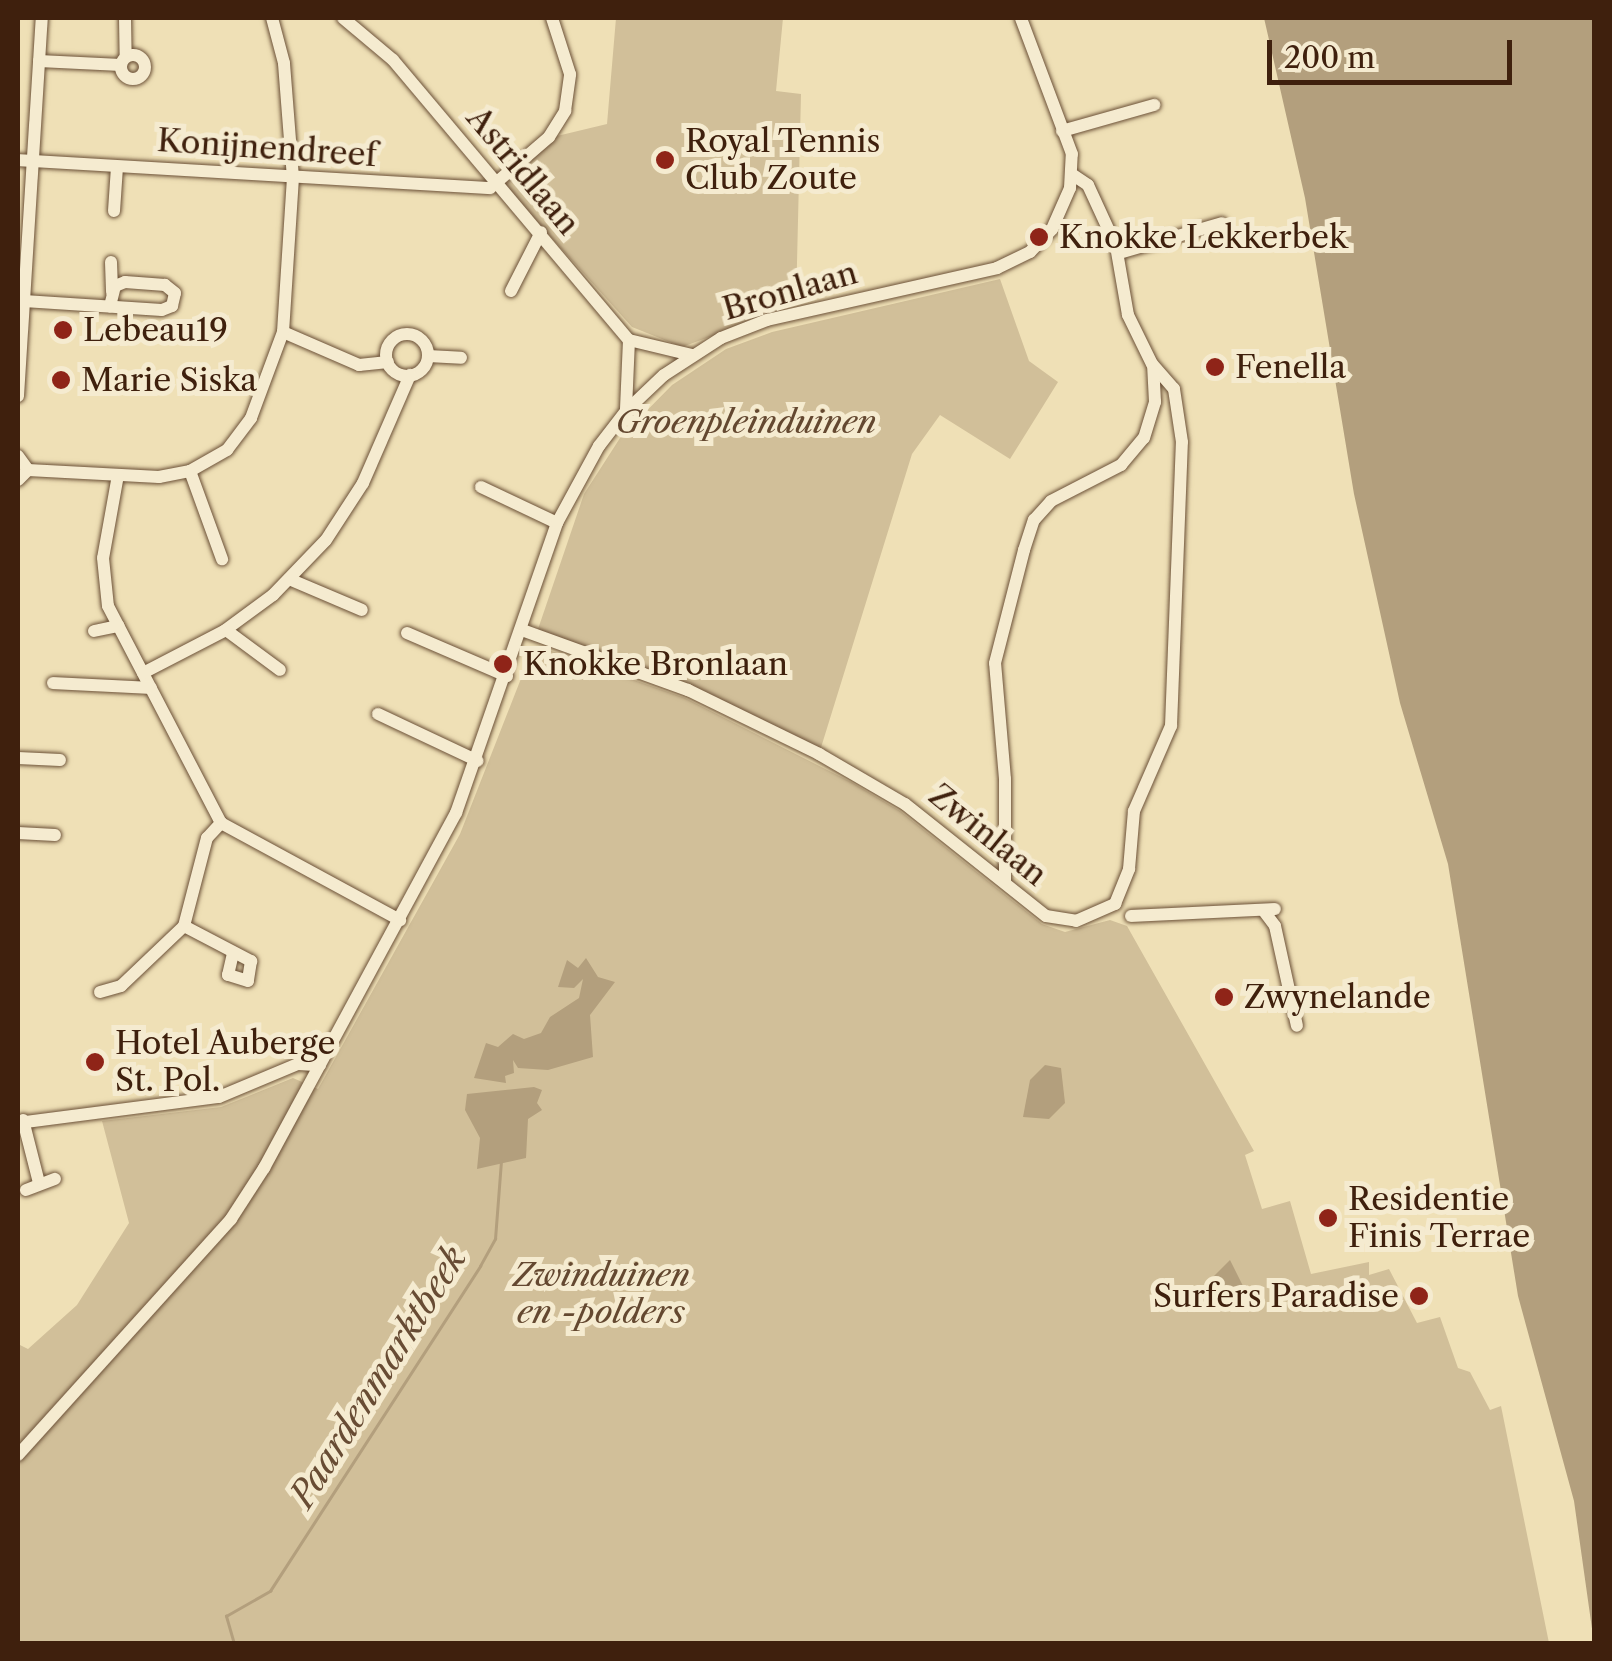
<!DOCTYPE html>
<html>
<head>
<meta charset="utf-8">
<style>
  body { margin:0 }
  #map { position:relative; width:1612px; height:1661px; overflow:hidden; background:#efe0b6; font-family:"Libre Caslon Text",serif }
  div>[style] { position:absolute }
  .green>* { inset:0; background:#d1bf99 }
  .water>* { inset:0; background:#b39f7d }
  .stream>* { height:2.5px; margin:-1.25px; padding:0 1.25px; transform-origin:1.25px; border-radius:1.25px; background:#b39f7d }
  .roads { filter:drop-shadow(0 0 2px #6b5037) drop-shadow(0 0 2px #6b5037) }
  .minor>* { height:12px; margin:-6px; padding:0 6px; transform-origin:6px; border-radius:6px; background:#f5ebd0 }
  .minor>.ring { margin:-6px; padding:0; box-sizing:content-box; background:none; border:12px solid #f5ebd0; border-radius:50% }
  .dots>* { width:28px; height:28px; translate:-50% -50%; box-sizing:border-box; border:5px solid #f5ebd0; border-radius:50% }
  span { translate:-50% -50%; white-space:nowrap; text-align:center; line-height:1.15; -webkit-text-stroke:10px #f5ebd0; paint-order:stroke }
  .poi-label { font-size:32px; color:#3f200d }
  .left { translate:0 -50%; text-align:left }
  .right { translate:-100% -50%; text-align:right }
  .street-label { font-size:32px; color:#3f200d }
  .park-label { font-size:32px; color:#644830; font-style:italic }
  .water-label { font-size:35px; color:#684c34; font-style:italic }
  .frame { position:absolute; inset:0; border:20px solid #3f200d; pointer-events:none }
  .scale { position:absolute; left:1267px; top:40px; width:245px; height:45px; box-sizing:border-box; border:5px solid #3f200d; border-top:0; padding-left:12px; font-size:30px; line-height:35px; white-space:nowrap; color:#3f200d; -webkit-text-stroke:8px #f5ebd0; paint-order:stroke }
</style>
</head>
<body>
<div id="map">
  <div class="green">
    <div style="clip-path:polygon(616px 18px,783px 18px,776px 91px,801px 94px,796px 305px,682px 347px,632px 327px,504px 185px,557px 136px,607px 124px)"></div>
    <div style="clip-path:polygon(1000px 279px,1029px 361px,1058px 382px,1010px 459px,940px 415px,912px 454px,819px 754px,688px 690px,536px 635px,584px 494px,620px 438px,672px 385px,726px 349px,772px 332px)"></div>
    <div style="clip-path:polygon(543px 648px,685px 698px,851px 782px,900px 811px,1042px 924px,1065px 932px,1110px 920px,1127px 926px,1254px 1151px,1245px 1155px,1262px 1209px,1290px 1201px,1311px 1274px,1369px 1262px,1369px 1275px,1389px 1269px,1417px 1323px,1440px 1317px,1458px 1368px,1470px 1372px,1490px 1410px,1501px 1406px,1549px 1643px,18px 1643px,18px 1344px,28px 1349px,77px 1305px,129px 1223px,102px 1121px,221px 1107px,293px 1078px,318px 1089px,460px 834px,531px 653px)"></div>
  </div>
  <div class="water">
    <div style="clip-path:polygon(1264px 18px,1594px 18px,1594px 1643px,1574px 1501px,1518px 1296px,1448px 864px,1400px 703px,1354px 494px,1305px 198px)"></div>
    <div style="clip-path:polygon(586px 958px,598px 977px,615px 982px,590px 1015px,593px 1057px,548px 1070px,518px 1068px,513px 1060px,514px 1073px,505px 1076px,506px 1083px,474px 1078px,486px 1043px,498px 1047px,513px 1034px,524px 1039px,541px 1033px,550px 1017px,579px 998px,583px 979px,574px 988px,558px 987px,567px 960px,578px 968px)"></div>
    <div style="clip-path:polygon(1045px 1065px,1061px 1068px,1065px 1103px,1049px 1119px,1023px 1117px,1030px 1080px)"></div>
    <div style="clip-path:polygon(534px 1087px,542px 1090px,537px 1103px,542px 1110px,528px 1119px,526px 1158px,477px 1169px,480px 1138px,465px 1110px,467px 1094px)"></div>
    <div style="clip-path:polygon(1230px 1260px,1247px 1294px,1213px 1302px,1210px 1280px)"></div>
  </div>
  <div class="stream">
    <div style="left:234px;top:1644px;width:29px;rotate:-106deg"></div>
    <div style="left:226px;top:1616px;width:51px;rotate:-29.6deg"></div>
    <div style="left:270px;top:1591px;width:387px;rotate:-57.1deg"></div>
    <div style="left:480px;top:1266px;width:31px;rotate:-61deg"></div>
    <div style="left:495px;top:1239px;width:78px;rotate:-85.6deg"></div>
  </div>
  <div class="roads">
    <div class="minor">
      <div style="left:125px;top:18px;width:39px;rotate:89deg"></div>
      <div style="left:343px;top:18px;width:65px;rotate:40deg"></div>
      <div style="left:393px;top:60px;width:366px;rotate:49.9deg"></div>
      <div style="left:629px;top:340px;width:69px;rotate:92.5deg"></div>
      <div class="ring" style="left:121px;top:55px;width:12px;height:12px"></div>
      <div style="left:39px;top:61px;width:82px;rotate:2.8deg"></div>
      <div style="left:1062px;top:131px;width:96px;rotate:-15.8deg"></div>
      <div style="left:18px;top:160px;width:473px;rotate:3.4deg"></div>
      <div style="left:490px;top:188px;width:78px;rotate:-40.8deg"></div>
      <div style="left:549px;top:137px;width:31px;rotate:-58deg"></div>
      <div style="left:565px;top:111px;width:37px;rotate:-82deg"></div>
      <div style="left:570px;top:74px;width:59px;rotate:-107.8deg"></div>
      <div style="left:114px;top:211px;width:44px;rotate:-86.1deg"></div>
      <div style="left:1119px;top:253px;width:107px;rotate:-16.2deg"></div>
      <div style="left:111px;top:262px;width:30px;rotate:88deg"></div>
      <div style="left:511px;top:291px;width:66px;rotate:-63deg"></div>
      <div style="left:24px;top:301px;width:138px;rotate:3.7deg"></div>
      <div style="left:162px;top:310px;width:11px;rotate:-22deg"></div>
      <div style="left:172px;top:306px;width:13px;rotate:-77deg"></div>
      <div style="left:175px;top:293px;width:13px;rotate:-141deg"></div>
      <div style="left:165px;top:285px;width:40px;rotate:-175.7deg"></div>
      <div style="left:125px;top:282px;width:11px;rotate:158deg"></div>
      <div style="left:115px;top:286px;width:21px;rotate:104deg"></div>
      <div style="left:283px;top:332px;width:83px;rotate:23.5deg"></div>
      <div style="left:359px;top:365px;width:29px;rotate:-6deg"></div>
      <div class="ring" style="left:386px;top:334px;width:30px;height:30px"></div>
      <div style="left:629px;top:340px;width:65px;rotate:13.4deg"></div>
      <div style="left:428px;top:356px;width:33px;rotate:3deg"></div>
      <div style="left:18px;top:396px;width:379px;rotate:-86.4deg"></div>
      <div style="left:18px;top:456px;width:17px;rotate:54deg"></div>
      <div style="left:28px;top:470px;width:14px;rotate:135deg"></div>
      <div style="left:28px;top:470px;width:131px;rotate:3.1deg"></div>
      <div style="left:159px;top:477px;width:32px;rotate:-11deg"></div>
      <div style="left:190px;top:471px;width:43px;rotate:-29.6deg"></div>
      <div style="left:227px;top:450px;width:40px;rotate:-53deg"></div>
      <div style="left:251px;top:418px;width:92px;rotate:-69.6deg"></div>
      <div style="left:283px;top:332px;width:154px;rotate:-86.3deg"></div>
      <div style="left:293px;top:178px;width:115px;rotate:-94.5deg"></div>
      <div style="left:284px;top:63px;width:47px;rotate:-104.9deg"></div>
      <div style="left:190px;top:471px;width:94px;rotate:70deg"></div>
      <div style="left:118px;top:475px;width:84px;rotate:100.2deg"></div>
      <div style="left:103px;top:558px;width:48px;rotate:84.1deg"></div>
      <div style="left:108px;top:606px;width:245px;rotate:62.5deg"></div>
      <div style="left:221px;top:823px;width:204px;rotate:28.5deg"></div>
      <div style="left:481px;top:487px;width:84px;rotate:25.3deg"></div>
      <div style="left:289px;top:579px;width:79px;rotate:23deg"></div>
      <div style="left:226px;top:630px;width:67px;rotate:36.5deg"></div>
      <div style="left:522px;top:630px;width:177px;rotate:19.9deg"></div>
      <div style="left:688px;top:690px;width:146px;rotate:26deg"></div>
      <div style="left:819px;top:754px;width:99px;rotate:30.2deg"></div>
      <div style="left:905px;top:804px;width:180px;rotate:38.5deg"></div>
      <div style="left:1046px;top:916px;width:30px;rotate:9deg"></div>
      <div style="left:1076px;top:921px;width:43px;rotate:-23.6deg"></div>
      <div style="left:1115px;top:904px;width:38px;rotate:-68deg"></div>
      <div style="left:1129px;top:869px;width:58px;rotate:-85.1deg"></div>
      <div style="left:1134px;top:811px;width:93px;rotate:-66.5deg"></div>
      <div style="left:1171px;top:726px;width:284px;rotate:-87.8deg"></div>
      <div style="left:1182px;top:442px;width:54px;rotate:-98.6deg"></div>
      <div style="left:1174px;top:389px;width:33px;rotate:-131deg"></div>
      <div style="left:1152px;top:364px;width:55px;rotate:-116.1deg"></div>
      <div style="left:1128px;top:315px;width:70px;rotate:-99.9deg"></div>
      <div style="left:1116px;top:246px;width:67px;rotate:-114.7deg"></div>
      <div style="left:1088px;top:185px;width:18px;rotate:-146deg"></div>
      <div style="left:94px;top:631px;width:25px;rotate:-12deg"></div>
      <div style="left:407px;top:633px;width:109px;rotate:23.3deg"></div>
      <div style="left:143px;top:673px;width:91px;rotate:-27.4deg"></div>
      <div style="left:224px;top:631px;width:61px;rotate:-36.3deg"></div>
      <div style="left:273px;top:595px;width:76px;rotate:-46.1deg"></div>
      <div style="left:326px;top:540px;width:68px;rotate:-57deg"></div>
      <div style="left:363px;top:483px;width:118px;rotate:-66.5deg"></div>
      <div style="left:53px;top:683px;width:98px;rotate:2.9deg"></div>
      <div style="left:378px;top:714px;width:110px;rotate:25.2deg"></div>
      <div style="left:18px;top:758px;width:42px;rotate:2.7deg"></div>
      <div style="left:18px;top:833px;width:37px;rotate:3deg"></div>
      <div style="left:1005px;top:881px;width:102px;rotate:-90deg"></div>
      <div style="left:1005px;top:779px;width:116px;rotate:-94.9deg"></div>
      <div style="left:995px;top:663px;width:117px;rotate:-75.6deg"></div>
      <div style="left:1024px;top:550px;width:32px;rotate:-72deg"></div>
      <div style="left:1034px;top:520px;width:25px;rotate:-48deg"></div>
      <div style="left:1051px;top:501px;width:79px;rotate:-27.2deg"></div>
      <div style="left:1121px;top:465px;width:35px;rotate:-50deg"></div>
      <div style="left:1144px;top:438px;width:38px;rotate:-73deg"></div>
      <div style="left:1155px;top:402px;width:35px;rotate:-93deg"></div>
      <div style="left:1263px;top:910px;width:20px;rotate:53deg"></div>
      <div style="left:1275px;top:926px;width:102px;rotate:77.6deg"></div>
      <div style="left:1131px;top:916px;width:144px;rotate:-2.8deg"></div>
      <div style="left:184px;top:926px;width:76px;rotate:27.6deg"></div>
      <div style="left:251px;top:961px;width:20px;rotate:99deg"></div>
      <div style="left:248px;top:981px;width:21px;rotate:-163deg"></div>
      <div style="left:228px;top:975px;width:23px;rotate:-77deg"></div>
      <div style="left:100px;top:992px;width:22px;rotate:-16deg"></div>
      <div style="left:121px;top:986px;width:87px;rotate:-43.6deg"></div>
      <div style="left:184px;top:926px;width:91px;rotate:-75.4deg"></div>
      <div style="left:207px;top:838px;width:21px;rotate:-47deg"></div>
      <div style="left:23px;top:1120px;width:65px;rotate:75.7deg"></div>
      <div style="left:18px;top:1123px;width:203px;rotate:-7.4deg"></div>
      <div style="left:219px;top:1097px;width:86px;rotate:-22.7deg"></div>
      <div style="left:298px;top:1064px;width:22px;rotate:3deg"></div>
      <div style="left:26px;top:1190px;width:31px;rotate:-21deg"></div>
      <div style="left:18px;top:1455px;width:318px;rotate:-47.9deg"></div>
      <div style="left:231px;top:1219px;width:61px;rotate:-57.1deg"></div>
      <div style="left:264px;top:1168px;width:404px;rotate:-61.6deg"></div>
      <div style="left:456px;top:813px;width:307px;rotate:-70.8deg"></div>
      <div style="left:557px;top:523px;width:88px;rotate:-61.4deg"></div>
      <div style="left:599px;top:446px;width:44px;rotate:-52.4deg"></div>
      <div style="left:626px;top:411px;width:52px;rotate:-43.5deg"></div>
      <div style="left:664px;top:375px;width:68px;rotate:-33deg"></div>
      <div style="left:721px;top:338px;width:49px;rotate:-21.4deg"></div>
      <div style="left:767px;top:320px;width:236px;rotate:-12.7deg"></div>
      <div style="left:997px;top:268px;width:37px;rotate:-26deg"></div>
      <div style="left:1030px;top:252px;width:32px;rotate:-46deg"></div>
      <div style="left:1052px;top:229px;width:45px;rotate:-66.3deg"></div>
      <div style="left:1070px;top:188px;width:34px;rotate:-87deg"></div>
      <div style="left:1072px;top:154px;width:145px;rotate:-110.6deg"></div>
    </div>
  </div>
  <div class="dots">
    <div style="left:665px;top:160px;background:#8f2418"></div>
    <div style="left:1039px;top:237px;background:#8f2418"></div>
    <div style="left:63px;top:330px;background:#8f2418"></div>
    <div style="left:1215px;top:367px;background:#8f2418"></div>
    <div style="left:61px;top:380px;background:#8f2418"></div>
    <div style="left:503px;top:664px;background:#8f2418"></div>
    <div style="left:1224px;top:997px;background:#8f2418"></div>
    <div style="left:95px;top:1062px;background:#8f2418"></div>
    <div style="left:1328px;top:1218px;background:#8f2418"></div>
    <div style="left:1419px;top:1296px;background:#8f2418"></div>
  </div>
  <div class="poi-label">
    <span class="left" style="left:685px;top:160px">Royal Tennis<br>Club Zoute</span>
    <span class="left" style="left:1059px;top:237px">Knokke Lekkerbek</span>
    <span class="left" style="left:83px;top:330px">Lebeau19</span>
    <span class="left" style="left:1235px;top:367px">Fenella</span>
    <span class="left" style="left:81px;top:380px">Marie Siska</span>
    <span class="left" style="left:523px;top:664px">Knokke Bronlaan</span>
    <span class="left" style="left:1244px;top:997px">Zwynelande</span>
    <span class="left" style="left:115px;top:1062px">Hotel Auberge<br>St. Pol.</span>
    <span class="left" style="left:1348px;top:1218px">Residentie<br>Finis Terrae</span>
    <span class="right" style="left:1399px;top:1296px">Surfers Paradise</span>
  </div>
  <div class="street-label">
    <span style="left:267px;top:148px;rotate:4deg">Konijnendreef</span>
    <span style="left:523px;top:171px;rotate:50deg">Astridlaan</span>
    <span style="left:790px;top:291px;rotate:-16deg">Bronlaan</span>
    <span style="left:988px;top:835px;rotate:39deg">Zwinlaan</span>
  </div>
  <div class="park-label">
    <span style="left:746px;top:422px">Groenpleinduinen</span>
    <span style="left:601px;top:1294px">Zwinduinen<br>en -polders</span>
  </div>
  <div class="water-label">
    <span style="left:378px;top:1377px;rotate:-58deg">Paardenmarktbeek</span>
  </div>
  <div class="frame"></div>
  <div class="scale">200 m</div>
</div>
</body>
</html>
